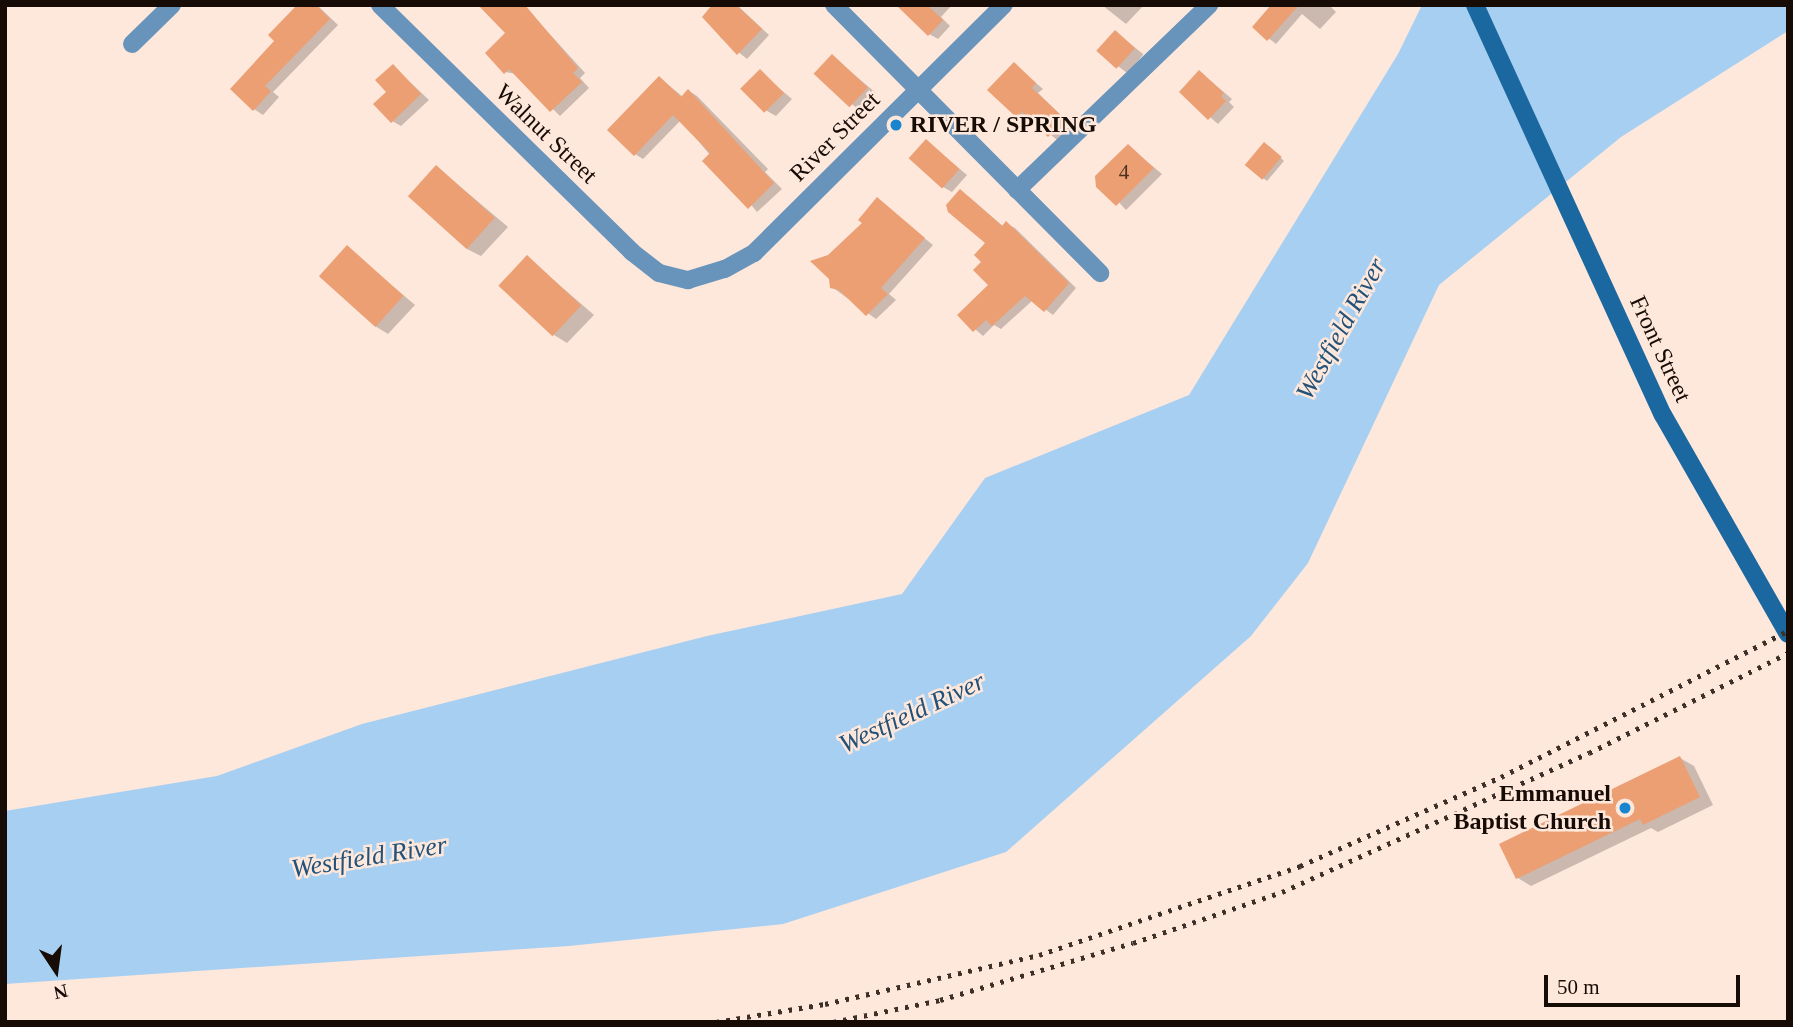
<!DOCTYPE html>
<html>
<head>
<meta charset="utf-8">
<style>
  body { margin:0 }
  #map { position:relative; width:1793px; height:1027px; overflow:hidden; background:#fee7db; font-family:Georgia,serif }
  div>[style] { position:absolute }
  .water>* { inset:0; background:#a7cff2 }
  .shadow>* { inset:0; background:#0003; transform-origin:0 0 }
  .building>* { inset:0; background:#eb9f73; transform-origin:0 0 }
  .minor>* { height:18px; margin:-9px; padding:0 9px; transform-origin:9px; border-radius:9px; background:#6894bb }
  .tertiary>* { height:18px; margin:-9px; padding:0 9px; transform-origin:9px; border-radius:9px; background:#6894bb }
  .secondary>* { height:18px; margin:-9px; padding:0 9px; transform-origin:9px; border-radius:9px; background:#1b68a0 }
  .rail>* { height:5px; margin-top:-2.5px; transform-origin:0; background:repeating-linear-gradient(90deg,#3d3029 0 3.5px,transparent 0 10.5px) }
  .dots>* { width:19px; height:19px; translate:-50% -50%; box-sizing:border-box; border:4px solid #fee7db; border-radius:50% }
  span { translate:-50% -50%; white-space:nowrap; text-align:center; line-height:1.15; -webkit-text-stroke:5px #fee7db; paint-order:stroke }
  .number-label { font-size:21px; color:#4c3020 }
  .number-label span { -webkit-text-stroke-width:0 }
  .poi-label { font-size:24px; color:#170b05; font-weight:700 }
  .left { translate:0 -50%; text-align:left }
  .right { translate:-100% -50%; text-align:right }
  .street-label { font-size:24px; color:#170b05 }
  .water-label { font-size:26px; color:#225279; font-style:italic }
  .frame { position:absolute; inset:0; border:7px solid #170b05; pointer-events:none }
  .north { position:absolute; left:21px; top:936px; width:70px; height:70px; -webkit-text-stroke:5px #fee7db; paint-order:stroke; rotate:167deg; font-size:19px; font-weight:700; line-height:28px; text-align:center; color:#170b05 }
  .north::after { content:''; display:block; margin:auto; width:24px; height:32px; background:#170b05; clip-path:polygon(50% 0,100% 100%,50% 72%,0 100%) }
  .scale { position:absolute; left:1544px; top:975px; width:196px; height:32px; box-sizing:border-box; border:4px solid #170b05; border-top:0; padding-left:9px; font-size:21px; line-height:24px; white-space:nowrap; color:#170b05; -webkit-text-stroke:5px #fee7db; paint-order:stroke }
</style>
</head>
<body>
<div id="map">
  <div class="water">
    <div style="clip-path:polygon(1422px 5px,1788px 5px,1788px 31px,1621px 137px,1439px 285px,1308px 563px,1251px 636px,1006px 852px,783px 924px,569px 946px,5px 984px,5px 811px,217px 776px,362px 724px,707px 636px,902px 594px,985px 478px,1189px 395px,1398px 54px)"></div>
  </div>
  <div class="shadow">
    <div style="clip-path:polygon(300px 5px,317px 5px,338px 25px,273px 92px,279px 97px,263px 115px,254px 109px,277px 41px)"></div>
    <div style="clip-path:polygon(715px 5px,737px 5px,769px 35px,747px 59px,720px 37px,723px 34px)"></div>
    <div style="clip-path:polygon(910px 5px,952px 5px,941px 17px,950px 26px,938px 39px,929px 34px)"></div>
    <div style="clip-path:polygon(1102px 5px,1144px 5px,1126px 24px)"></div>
    <div style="clip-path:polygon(1273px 5px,1329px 5px,1336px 12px,1320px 29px,1302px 14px,1276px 44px,1254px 27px)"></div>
    <div style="clip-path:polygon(528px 10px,585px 73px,580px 78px,589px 88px,560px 116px,517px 74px,505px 72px,508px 33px)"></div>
    <div style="left:1115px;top:32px;width:36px;height:25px;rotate:38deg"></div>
    <div style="left:832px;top:56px;width:57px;height:24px;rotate:40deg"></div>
    <div style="clip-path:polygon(1014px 64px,1043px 89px,1038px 93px,1071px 125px,1057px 140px,1030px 117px,1025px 121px,1018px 117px)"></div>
    <div style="clip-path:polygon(393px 66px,429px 100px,401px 126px,392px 121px,388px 92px)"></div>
    <div style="clip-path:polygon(760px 72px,792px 99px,776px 116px,767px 111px)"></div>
    <div style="clip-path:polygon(1200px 72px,1232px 99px,1229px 102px,1234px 107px,1218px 124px,1181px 92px)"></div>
    <div style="clip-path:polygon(660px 78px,683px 97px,689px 91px,697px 96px,768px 169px,765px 172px,782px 189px,757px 212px,681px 120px,643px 159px,635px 154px)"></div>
    <div style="clip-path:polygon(926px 141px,967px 175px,952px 192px,943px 187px)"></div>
    <div style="clip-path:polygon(1128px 146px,1162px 174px,1126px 210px,1096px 177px)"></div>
    <div style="clip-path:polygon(1269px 146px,1284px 161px,1267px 181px,1263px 178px)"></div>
    <div style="clip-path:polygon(437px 167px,508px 227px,481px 256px,467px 249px)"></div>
    <div style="clip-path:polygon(968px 196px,1004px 227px,1007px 224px,1015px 228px,1076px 288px,1053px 315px,1033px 300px,1001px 329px,994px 325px,983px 336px,959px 315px,991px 285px,983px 262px,988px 243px)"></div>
    <div style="clip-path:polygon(877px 200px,933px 245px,889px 294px,896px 300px,876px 319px,832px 287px,829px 257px,865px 223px)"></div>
    <div style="clip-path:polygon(347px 247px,415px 305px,388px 334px,375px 326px)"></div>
    <div style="clip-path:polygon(527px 257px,594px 315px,567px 343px,554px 335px)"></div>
    <div style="clip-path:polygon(1680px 758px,1694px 766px,1713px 805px,1658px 832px,1651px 828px,1531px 886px,1518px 878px)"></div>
  </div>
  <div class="building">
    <div style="clip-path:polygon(297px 5px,316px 5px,330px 19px,265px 86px,271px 91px,253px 111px,230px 89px,274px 41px,268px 35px)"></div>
    <div style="clip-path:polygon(478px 5px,525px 5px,578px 68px,573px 73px,582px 82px,550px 112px,509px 69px,504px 74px,485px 53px,505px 33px)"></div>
    <div style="clip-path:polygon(712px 5px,736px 5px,762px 29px,737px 55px,702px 17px)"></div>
    <div style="clip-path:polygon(896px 5px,927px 5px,943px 20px,928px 36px)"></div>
    <div style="clip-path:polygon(1271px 5px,1299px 5px,1267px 41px,1252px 27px)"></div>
    <div style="left:1115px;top:30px;width:27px;height:28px;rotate:42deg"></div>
    <div style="left:832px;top:54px;width:49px;height:27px;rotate:43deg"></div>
    <div style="clip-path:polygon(1014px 62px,1036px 83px,1032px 88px,1065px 119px,1048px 137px,1022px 112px,1017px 118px,987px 90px)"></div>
    <div style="clip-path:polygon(393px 64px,421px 94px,391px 123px,373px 104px,386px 92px,375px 80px)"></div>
    <div style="left:760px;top:69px;width:34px;height:28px;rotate:45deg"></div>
    <div style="clip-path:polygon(1199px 70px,1224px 93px,1221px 96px,1226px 101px,1208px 120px,1179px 92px)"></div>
    <div style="clip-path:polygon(659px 76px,681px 97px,688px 89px,774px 183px,748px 209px,702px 161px,710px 153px,673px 115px,634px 156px,607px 130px)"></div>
    <div style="left:926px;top:139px;width:45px;height:26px;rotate:42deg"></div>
    <div style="left:1264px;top:142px;width:23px;height:30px;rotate:40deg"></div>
    <div style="clip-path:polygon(1128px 144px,1154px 168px,1116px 206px,1096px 187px,1095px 176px)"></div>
    <div style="left:436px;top:165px;width:79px;height:42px;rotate:42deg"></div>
    <div style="clip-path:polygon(960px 189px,1002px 226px,1006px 221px,1069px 283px,1044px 312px,1025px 296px,992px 326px,986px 320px,973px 332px,957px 315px,988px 285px,973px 270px,981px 262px,974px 255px,985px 243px,948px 212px,946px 205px)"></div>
    <div style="clip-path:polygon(877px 197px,925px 238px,881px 288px,888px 294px,866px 316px,839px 290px,830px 288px,829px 279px,810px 261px,828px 255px,862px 223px,858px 220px)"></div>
    <div style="left:347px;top:245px;width:76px;height:42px;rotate:42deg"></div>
    <div style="left:527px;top:255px;width:74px;height:42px;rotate:43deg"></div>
    <div style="clip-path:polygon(1680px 756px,1700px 797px,1643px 825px,1640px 819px,1516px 879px,1499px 844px)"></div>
  </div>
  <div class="minor">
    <div style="left:834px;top:5px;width:378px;rotate:45.2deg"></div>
    <div style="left:132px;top:44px;width:56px;rotate:-44.3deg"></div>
    <div style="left:1017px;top:190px;width:267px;rotate:-43.9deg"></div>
  </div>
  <div class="tertiary">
    <div style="left:380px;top:5px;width:353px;rotate:44.4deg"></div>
    <div style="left:632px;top:252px;width:34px;rotate:38deg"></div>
    <div style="left:659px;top:273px;width:30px;rotate:14deg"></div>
    <div style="left:688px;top:280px;width:39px;rotate:-17deg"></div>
    <div style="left:725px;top:269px;width:33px;rotate:-29deg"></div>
    <div style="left:754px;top:253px;width:352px;rotate:-44.8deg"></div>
  </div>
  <div class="secondary">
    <div style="left:1475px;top:5px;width:451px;rotate:65.4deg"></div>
    <div style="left:1663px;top:415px;width:252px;rotate:60.3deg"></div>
  </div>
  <div class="rail">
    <div style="left:716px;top:1022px;width:110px;rotate:-9.4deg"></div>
    <div style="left:825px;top:1004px;width:220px;rotate:-12.9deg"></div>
    <div style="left:1039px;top:955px;width:276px;rotate:-18.8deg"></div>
    <div style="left:1300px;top:866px;width:220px;rotate:-23.9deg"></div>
    <div style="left:1501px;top:777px;width:322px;rotate:-27deg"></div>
    <div style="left:833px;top:1022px;width:109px;rotate:-11.6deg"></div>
    <div style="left:940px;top:1000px;width:201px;rotate:-16.5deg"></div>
    <div style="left:1133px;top:943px;width:157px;rotate:-18.9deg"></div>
    <div style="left:1282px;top:892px;width:337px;rotate:-24.4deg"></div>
    <div style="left:1589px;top:753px;width:223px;rotate:-26.7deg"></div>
  </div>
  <div class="dots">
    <div style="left:896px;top:125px;background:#1885ce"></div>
    <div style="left:1625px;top:808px;background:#1885ce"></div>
  </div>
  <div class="number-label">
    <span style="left:1124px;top:172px">4</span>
  </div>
  <div class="poi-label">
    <span class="left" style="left:910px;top:125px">RIVER / SPRING</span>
    <span class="right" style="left:1611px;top:808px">Emmanuel<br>Baptist Church</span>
  </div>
  <div class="street-label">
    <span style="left:546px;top:134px;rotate:44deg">Walnut Street</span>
    <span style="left:835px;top:137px;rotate:-45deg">River Street</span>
    <span style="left:1660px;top:349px;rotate:65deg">Front Street</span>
  </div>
  <div class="water-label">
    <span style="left:1341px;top:329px;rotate:-61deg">Westfield River</span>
    <span style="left:912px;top:713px;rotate:-25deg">Westfield River</span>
    <span style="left:369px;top:857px;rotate:-9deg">Westfield River</span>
  </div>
  <div class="frame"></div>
  <div class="north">N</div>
  <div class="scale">50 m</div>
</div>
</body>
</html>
